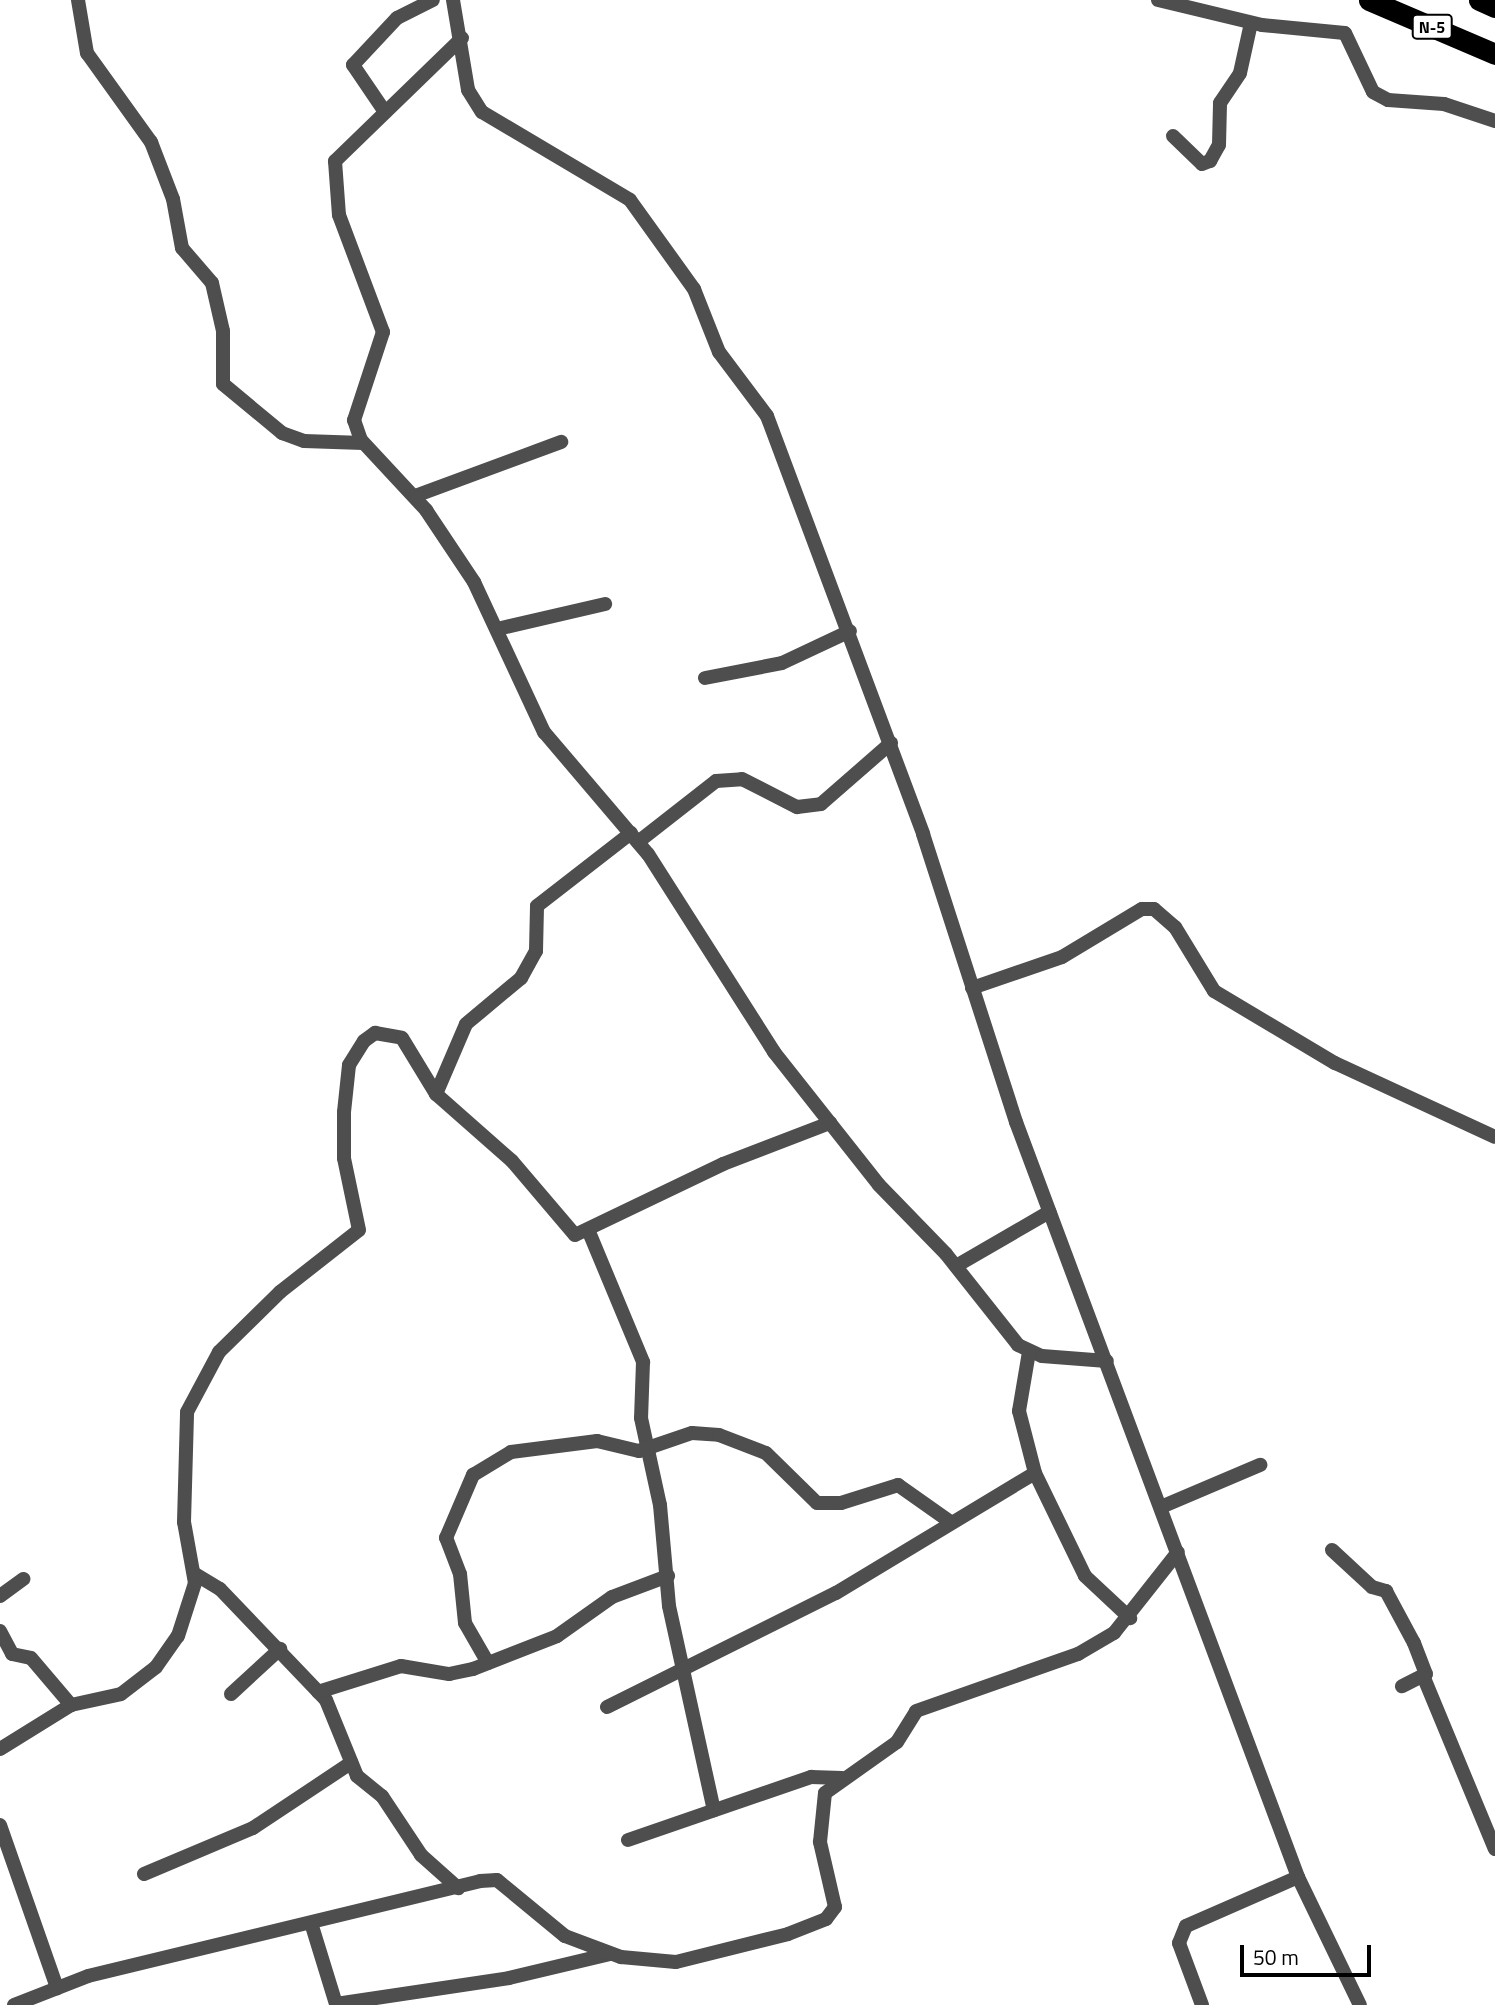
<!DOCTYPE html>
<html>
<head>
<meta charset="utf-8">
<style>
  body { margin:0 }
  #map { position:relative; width:1495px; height:2005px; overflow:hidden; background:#fff; font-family:"Titillium Web",sans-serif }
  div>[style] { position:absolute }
  .street>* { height:14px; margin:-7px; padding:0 7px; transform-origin:7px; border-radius:7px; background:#4e4e4e }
  .highway>* { height:21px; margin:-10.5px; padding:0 10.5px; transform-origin:10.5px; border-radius:10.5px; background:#000 }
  span { translate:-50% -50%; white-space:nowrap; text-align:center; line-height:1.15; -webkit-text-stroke:5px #fff; paint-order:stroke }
  .shield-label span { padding:2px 5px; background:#fff; border:2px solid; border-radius:5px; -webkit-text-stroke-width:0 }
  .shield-label { font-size:16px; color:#000; font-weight:700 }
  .scale { position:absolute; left:1240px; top:1945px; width:131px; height:32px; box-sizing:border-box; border:4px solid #000; border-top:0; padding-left:9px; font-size:21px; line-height:24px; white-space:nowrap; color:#000; -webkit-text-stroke:5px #fff; paint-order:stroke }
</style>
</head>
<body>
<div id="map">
  <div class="street">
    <div style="left:78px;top:0;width:54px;rotate:80.4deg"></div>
    <div style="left:87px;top:53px;width:110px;rotate:54.3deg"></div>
    <div style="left:151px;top:142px;width:61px;rotate:68.9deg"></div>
    <div style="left:173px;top:199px;width:50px;rotate:79.6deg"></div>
    <div style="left:182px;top:248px;width:46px;rotate:49.4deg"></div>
    <div style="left:212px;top:283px;width:49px;rotate:77.1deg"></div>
    <div style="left:223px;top:331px;width:53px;rotate:90deg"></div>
    <div style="left:223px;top:384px;width:77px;rotate:39.7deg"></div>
    <div style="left:282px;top:433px;width:23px;rotate:20deg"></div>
    <div style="left:304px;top:441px;width:59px;rotate:1.9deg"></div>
    <div style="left:453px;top:0;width:91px;rotate:80.5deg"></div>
    <div style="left:468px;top:90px;width:26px;rotate:58deg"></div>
    <div style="left:482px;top:112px;width:172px;rotate:30.7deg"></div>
    <div style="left:630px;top:200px;width:110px;rotate:54.3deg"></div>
    <div style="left:694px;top:289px;width:68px;rotate:68.4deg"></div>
    <div style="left:719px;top:352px;width:80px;rotate:53.1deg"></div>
    <div style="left:767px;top:416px;width:446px;rotate:69.5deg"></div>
    <div style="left:923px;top:834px;width:303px;rotate:72.1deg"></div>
    <div style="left:1016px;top:1122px;width:806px;rotate:69.52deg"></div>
    <div style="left:1298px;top:1877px;width:142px;rotate:64.2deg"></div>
    <div style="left:1158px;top:0;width:107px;rotate:13.5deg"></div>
    <div style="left:1262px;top:25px;width:83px;rotate:5.5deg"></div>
    <div style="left:1345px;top:33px;width:65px;rotate:64.6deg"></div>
    <div style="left:1373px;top:92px;width:17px;rotate:28deg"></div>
    <div style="left:1388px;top:100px;width:56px;rotate:4.1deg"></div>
    <div style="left:1444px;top:104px;width:54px;rotate:18.4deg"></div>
    <div style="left:462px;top:38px;width:177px;rotate:135.9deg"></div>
    <div style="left:335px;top:161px;width:54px;rotate:85.8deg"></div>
    <div style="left:339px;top:215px;width:125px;rotate:69.4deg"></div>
    <div style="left:383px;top:332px;width:93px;rotate:108.2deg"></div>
    <div style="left:354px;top:420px;width:21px;rotate:71deg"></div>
    <div style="left:361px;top:440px;width:96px;rotate:47.1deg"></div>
    <div style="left:426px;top:510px;width:87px;rotate:56.3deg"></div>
    <div style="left:474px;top:582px;width:166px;rotate:65deg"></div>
    <div style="left:544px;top:732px;width:160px;rotate:49.6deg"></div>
    <div style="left:648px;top:854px;width:235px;rotate:57.5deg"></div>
    <div style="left:774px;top:1052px;width:169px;rotate:51.7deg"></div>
    <div style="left:879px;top:1185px;width:96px;rotate:45.8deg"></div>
    <div style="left:946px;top:1254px;width:116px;rotate:51.6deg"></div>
    <div style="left:1018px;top:1345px;width:26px;rotate:25deg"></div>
    <div style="left:1042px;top:1356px;width:65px;rotate:4.4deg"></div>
    <div style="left:385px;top:112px;width:57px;rotate:-124.2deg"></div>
    <div style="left:353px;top:65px;width:64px;rotate:-46.9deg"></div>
    <div style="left:397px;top:18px;width:40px;rotate:-26.6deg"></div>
    <div style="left:1173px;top:136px;width:40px;rotate:44deg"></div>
    <div style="left:1202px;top:164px;width:9px;rotate:-21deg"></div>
    <div style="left:1210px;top:161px;width:18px;rotate:-61deg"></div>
    <div style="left:1219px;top:145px;width:42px;rotate:-88.6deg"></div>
    <div style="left:1220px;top:103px;width:36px;rotate:-56deg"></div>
    <div style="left:1240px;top:73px;width:51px;rotate:-77.6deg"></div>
    <div style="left:415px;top:496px;width:156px;rotate:-20.3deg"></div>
    <div style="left:497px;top:629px;width:111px;rotate:-13deg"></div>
    <div style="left:705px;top:678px;width:78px;rotate:-11deg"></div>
    <div style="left:782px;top:663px;width:75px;rotate:-25.2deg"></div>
    <div style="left:638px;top:842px;width:99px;rotate:-38deg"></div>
    <div style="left:716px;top:781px;width:26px;rotate:-4deg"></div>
    <div style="left:742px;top:779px;width:62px;rotate:27deg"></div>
    <div style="left:797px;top:807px;width:24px;rotate:-7deg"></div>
    <div style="left:821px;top:804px;width:93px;rotate:-41.1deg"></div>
    <div style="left:972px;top:988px;width:95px;rotate:-19deg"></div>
    <div style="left:1062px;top:957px;width:93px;rotate:-31deg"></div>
    <div style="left:1142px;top:909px;width:12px"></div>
    <div style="left:1154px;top:909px;width:28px;rotate:41deg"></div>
    <div style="left:1175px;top:927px;width:75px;rotate:58.6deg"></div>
    <div style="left:1214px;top:991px;width:141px;rotate:30.8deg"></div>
    <div style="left:1335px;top:1063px;width:176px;rotate:24.8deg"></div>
    <div style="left:436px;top:1094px;width:76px;rotate:-66.8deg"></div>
    <div style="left:466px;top:1024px;width:72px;rotate:-39.9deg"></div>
    <div style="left:521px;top:978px;width:31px;rotate:-61deg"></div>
    <div style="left:536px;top:951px;width:45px;rotate:-88.7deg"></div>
    <div style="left:537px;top:906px;width:119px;rotate:-37.8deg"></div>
    <div style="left:589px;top:1232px;width:141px;rotate:67.4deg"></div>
    <div style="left:643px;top:1362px;width:56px;rotate:92deg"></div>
    <div style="left:641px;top:1418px;width:89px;rotate:77.7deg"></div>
    <div style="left:660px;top:1505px;width:101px;rotate:84.9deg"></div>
    <div style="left:669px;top:1606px;width:209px;rotate:77.6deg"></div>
    <div style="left:956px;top:1266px;width:108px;rotate:-30.1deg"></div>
    <div style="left:1029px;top:1352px;width:60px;rotate:99.6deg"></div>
    <div style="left:1019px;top:1411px;width:64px;rotate:75.5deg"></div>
    <div style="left:1035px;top:1473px;width:114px;rotate:64.1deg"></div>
    <div style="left:1085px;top:1576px;width:62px;rotate:43deg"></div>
    <div style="left:1161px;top:1507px;width:108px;rotate:-23deg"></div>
    <div style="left:1332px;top:1550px;width:54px;rotate:42.8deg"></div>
    <div style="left:1372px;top:1587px;width:15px;rotate:16deg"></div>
    <div style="left:1386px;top:1591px;width:59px;rotate:61.7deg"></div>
    <div style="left:1414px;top:1643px;width:33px;rotate:69deg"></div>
    <div style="left:1426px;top:1674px;width:27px;rotate:153deg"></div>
    <div style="left:195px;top:1574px;width:29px;rotate:31deg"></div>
    <div style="left:220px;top:1589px;width:153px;rotate:46.3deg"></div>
    <div style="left:326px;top:1700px;width:82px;rotate:67.8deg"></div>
    <div style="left:357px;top:1776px;width:32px;rotate:39deg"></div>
    <div style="left:382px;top:1796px;width:71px;rotate:56.5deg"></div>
    <div style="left:421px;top:1855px;width:50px;rotate:41.7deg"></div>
    <div style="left:0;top:1596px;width:29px;rotate:-36deg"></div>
    <div style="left:0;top:1631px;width:26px;rotate:62deg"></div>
    <div style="left:12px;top:1654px;width:19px;rotate:12deg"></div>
    <div style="left:31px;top:1658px;width:62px;rotate:49.6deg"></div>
    <div style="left:488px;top:1663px;width:46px;rotate:-119.9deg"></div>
    <div style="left:465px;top:1623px;width:49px;rotate:-95.8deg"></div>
    <div style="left:460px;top:1574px;width:39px;rotate:-111deg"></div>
    <div style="left:446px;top:1538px;width:69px;rotate:-66.8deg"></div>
    <div style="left:473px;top:1475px;width:44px;rotate:-31.2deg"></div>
    <div style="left:511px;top:1452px;width:87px;rotate:-7.3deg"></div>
    <div style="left:597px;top:1441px;width:43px;rotate:13.4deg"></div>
    <div style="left:639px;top:1451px;width:56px;rotate:-18.8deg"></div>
    <div style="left:692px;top:1433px;width:27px;rotate:4deg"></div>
    <div style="left:719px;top:1435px;width:50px;rotate:21deg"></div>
    <div style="left:766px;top:1453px;width:71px;rotate:44.4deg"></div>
    <div style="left:817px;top:1503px;width:24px"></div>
    <div style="left:841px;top:1503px;width:60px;rotate:-17.5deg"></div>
    <div style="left:898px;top:1485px;width:62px;rotate:35.2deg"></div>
    <div style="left:1424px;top:1678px;width:185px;rotate:67.5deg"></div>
    <div style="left:318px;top:1692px;width:87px;rotate:-17.4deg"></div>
    <div style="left:401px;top:1666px;width:49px;rotate:9.5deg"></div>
    <div style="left:449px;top:1674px;width:25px;rotate:-12deg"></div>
    <div style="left:473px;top:1669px;width:90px;rotate:-21.4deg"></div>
    <div style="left:557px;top:1636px;width:67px;rotate:-35.3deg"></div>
    <div style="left:612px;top:1597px;width:60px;rotate:-20.6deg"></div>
    <div style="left:231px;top:1694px;width:67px;rotate:-42.6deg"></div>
    <div style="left:607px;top:1707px;width:256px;rotate:-26.5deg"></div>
    <div style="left:836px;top:1593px;width:232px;rotate:-31.1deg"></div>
    <div style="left:0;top:1749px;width:84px;rotate:-31.8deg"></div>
    <div style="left:71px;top:1705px;width:51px;rotate:-12.4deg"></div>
    <div style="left:121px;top:1694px;width:44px;rotate:-37.6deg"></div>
    <div style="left:156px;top:1667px;width:38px;rotate:-55deg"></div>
    <div style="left:178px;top:1636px;width:56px;rotate:-72.2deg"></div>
    <div style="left:195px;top:1583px;width:62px;rotate:-100.2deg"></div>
    <div style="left:184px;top:1522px;width:110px;rotate:-88.4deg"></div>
    <div style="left:187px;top:1412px;width:68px;rotate:-61.9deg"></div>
    <div style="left:219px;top:1352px;width:86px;rotate:-44.5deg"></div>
    <div style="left:280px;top:1292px;width:100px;rotate:-38.1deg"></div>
    <div style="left:359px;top:1230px;width:74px;rotate:-101.8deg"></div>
    <div style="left:344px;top:1158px;width:46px;rotate:-90deg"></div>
    <div style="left:344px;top:1112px;width:47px;rotate:-83.9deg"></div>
    <div style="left:349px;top:1065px;width:28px;rotate:-58deg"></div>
    <div style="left:364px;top:1041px;width:14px;rotate:-36deg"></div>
    <div style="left:375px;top:1033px;width:27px;rotate:10deg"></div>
    <div style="left:402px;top:1038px;width:66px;rotate:58.7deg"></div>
    <div style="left:436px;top:1094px;width:101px;rotate:41.4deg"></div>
    <div style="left:512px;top:1161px;width:97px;rotate:49.6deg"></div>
    <div style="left:575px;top:1235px;width:164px;rotate:-25.6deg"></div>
    <div style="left:723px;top:1164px;width:115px;rotate:-21deg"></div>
    <div style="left:0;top:1825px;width:173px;rotate:70.7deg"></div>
    <div style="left:628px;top:1840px;width:194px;rotate:-19deg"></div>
    <div style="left:811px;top:1777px;width:31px;rotate:2deg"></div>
    <div style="left:144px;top:1874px;width:118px;rotate:-22.9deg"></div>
    <div style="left:253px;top:1828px;width:118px;rotate:-33.6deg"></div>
    <div style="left:312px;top:1926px;width:82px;rotate:72.9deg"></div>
    <div style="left:336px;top:2004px;width:175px;rotate:-8.5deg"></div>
    <div style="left:509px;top:1978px;width:104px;rotate:-13.4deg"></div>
    <div style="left:14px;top:2005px;width:79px;rotate:-21.4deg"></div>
    <div style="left:88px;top:1976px;width:403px;rotate:-13.6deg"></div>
    <div style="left:480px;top:1881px;width:17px;rotate:-3deg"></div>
    <div style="left:497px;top:1880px;width:88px;rotate:39.5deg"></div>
    <div style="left:565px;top:1936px;width:60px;rotate:20.6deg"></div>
    <div style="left:621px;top:1957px;width:55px;rotate:5.2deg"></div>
    <div style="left:676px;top:1962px;width:115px;rotate:-14deg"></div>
    <div style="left:788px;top:1934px;width:41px;rotate:-21.5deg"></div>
    <div style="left:826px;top:1919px;width:15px;rotate:-53deg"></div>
    <div style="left:835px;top:1907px;width:67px;rotate:-103deg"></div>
    <div style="left:820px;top:1842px;width:49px;rotate:-84.2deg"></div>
    <div style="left:825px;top:1793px;width:88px;rotate:-35.3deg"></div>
    <div style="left:897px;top:1742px;width:36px;rotate:-58deg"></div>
    <div style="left:916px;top:1711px;width:172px;rotate:-19.4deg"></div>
    <div style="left:1078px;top:1654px;width:42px;rotate:-30.3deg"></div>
    <div style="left:1114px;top:1633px;width:103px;rotate:-51.7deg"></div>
    <div style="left:1202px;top:2005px;width:66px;rotate:-110.4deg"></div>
    <div style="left:1179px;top:1943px;width:18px;rotate:-68deg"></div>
    <div style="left:1186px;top:1926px;width:122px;rotate:-23.6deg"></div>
  </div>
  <div class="highway">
    <div style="left:1369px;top:0;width:137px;rotate:23.2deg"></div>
    <div style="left:1479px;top:0;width:17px;rotate:24deg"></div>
  </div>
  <div class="shield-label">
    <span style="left:1432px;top:27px">N-5</span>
  </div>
  <div class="scale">50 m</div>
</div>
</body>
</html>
